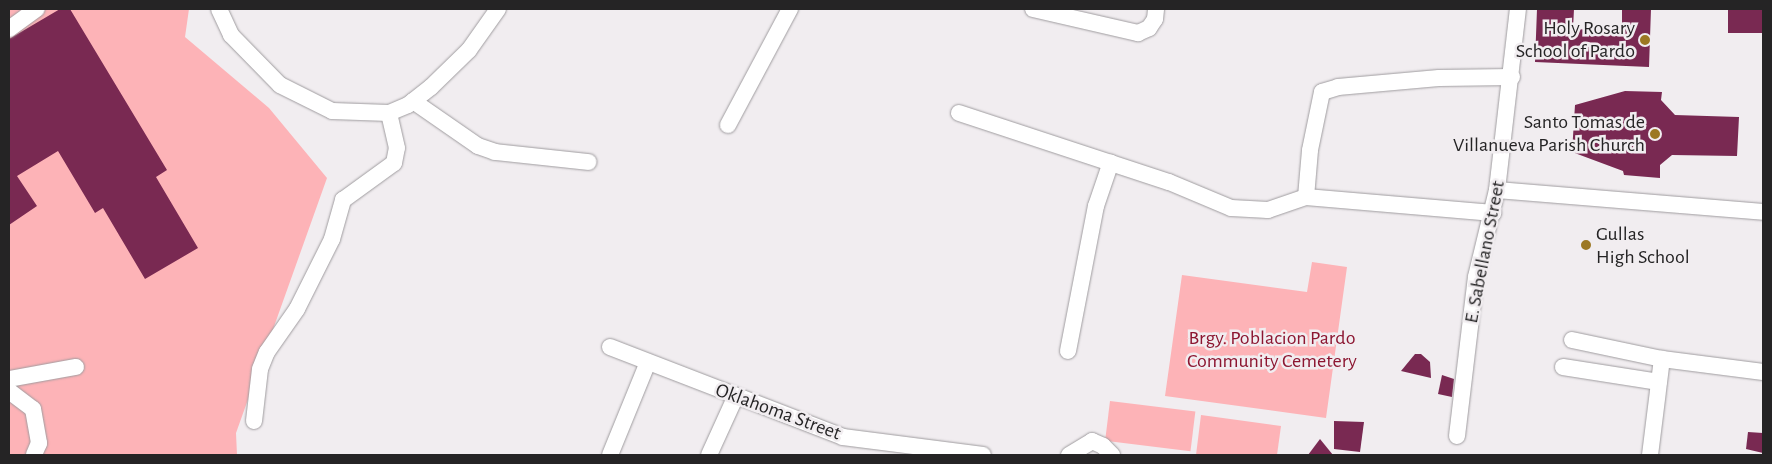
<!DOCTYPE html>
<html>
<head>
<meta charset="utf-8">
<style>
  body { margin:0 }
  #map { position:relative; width:1772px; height:464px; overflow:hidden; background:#f1edf0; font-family:"Alegreya Sans",sans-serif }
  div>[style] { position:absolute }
  .green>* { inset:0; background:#fdb3b7; transform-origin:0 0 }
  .building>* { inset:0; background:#792952; transform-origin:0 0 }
  .roads { filter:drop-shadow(0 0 1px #9f9c9f) drop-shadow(0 0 1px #9f9c9f) }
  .minor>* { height:16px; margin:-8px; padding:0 8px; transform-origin:8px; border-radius:8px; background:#fff }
  .dots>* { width:14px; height:14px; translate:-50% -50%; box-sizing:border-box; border:2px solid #f1edf0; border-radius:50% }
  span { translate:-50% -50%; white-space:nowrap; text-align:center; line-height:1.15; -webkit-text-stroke:5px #f1edf0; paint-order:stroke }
  .poi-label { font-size:20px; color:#252425 }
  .right { translate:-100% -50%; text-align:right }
  .left { translate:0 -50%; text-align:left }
  .street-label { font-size:20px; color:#252425 }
  .park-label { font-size:20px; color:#8c1631 }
  .frame { position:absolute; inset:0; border:10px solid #252425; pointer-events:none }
</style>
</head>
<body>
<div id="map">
  <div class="green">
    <div style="clip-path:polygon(9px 9px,189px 9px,185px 37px,269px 108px,327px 178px,236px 433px,237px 455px,9px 455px)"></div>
    <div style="clip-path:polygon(1312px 262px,1347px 267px,1326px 418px,1165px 396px,1182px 275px,1307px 292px)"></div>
    <div style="left:1110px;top:401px;width:86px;height:40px;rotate:7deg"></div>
    <div style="clip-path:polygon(1201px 415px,1281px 426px,1277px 455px,1196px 455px)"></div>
  </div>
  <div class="building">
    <div style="clip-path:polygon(60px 9px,70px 9px,167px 170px,156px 177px,198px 248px,145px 279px,103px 208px,95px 213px,58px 151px,17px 176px,37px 206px,9px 225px,9px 39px)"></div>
    <div style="clip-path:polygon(1537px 9px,1574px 9px,1573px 29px,1622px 31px,1622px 9px,1651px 9px,1649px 67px,1535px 62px)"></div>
    <div style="left:1728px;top:9px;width:35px;height:24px"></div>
    <div style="clip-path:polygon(1625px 91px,1662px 92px,1661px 100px,1675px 115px,1739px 117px,1737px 156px,1672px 155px,1660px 165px,1660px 178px,1624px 175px,1623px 171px,1572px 152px,1575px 105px)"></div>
    <div style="clip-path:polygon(1415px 354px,1421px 354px,1430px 362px,1431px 378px,1401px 371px)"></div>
    <div style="clip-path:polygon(1442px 375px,1454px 379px,1452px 397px,1438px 394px)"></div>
    <div style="clip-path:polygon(1334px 421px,1364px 422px,1360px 452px,1334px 449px)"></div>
    <div style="clip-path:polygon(1748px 432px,1763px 433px,1763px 453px,1746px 449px)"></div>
    <div style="clip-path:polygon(1320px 439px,1333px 455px,1308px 455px)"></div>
  </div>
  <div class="roads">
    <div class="minor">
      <div style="left:219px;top:9px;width:29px;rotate:65deg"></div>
      <div style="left:231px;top:35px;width:70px;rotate:45.6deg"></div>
      <div style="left:280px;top:85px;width:58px;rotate:26.6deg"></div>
      <div style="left:332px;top:111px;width:57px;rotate:2deg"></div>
      <div style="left:389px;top:113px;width:21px;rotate:-23deg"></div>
      <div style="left:408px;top:105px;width:29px;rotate:-38deg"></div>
      <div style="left:431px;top:87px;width:53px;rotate:-44.2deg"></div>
      <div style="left:469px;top:50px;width:50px;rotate:-54.7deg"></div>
      <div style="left:1033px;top:9px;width:108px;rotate:12.9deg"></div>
      <div style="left:1138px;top:33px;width:12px;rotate:-24deg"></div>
      <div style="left:1149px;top:28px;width:11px;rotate:-56deg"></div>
      <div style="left:1155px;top:19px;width:10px;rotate:-84deg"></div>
      <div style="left:9px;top:29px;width:34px;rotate:-36deg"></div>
      <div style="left:413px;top:101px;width:79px;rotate:34.7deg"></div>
      <div style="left:478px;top:146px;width:18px;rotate:19deg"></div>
      <div style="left:495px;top:152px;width:94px;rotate:6.1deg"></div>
      <div style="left:959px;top:113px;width:221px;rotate:18.2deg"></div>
      <div style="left:1169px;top:182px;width:67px;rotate:22.8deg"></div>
      <div style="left:1231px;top:208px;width:37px;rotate:3deg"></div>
      <div style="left:1268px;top:210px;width:40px;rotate:-18.9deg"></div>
      <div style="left:1306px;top:197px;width:188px;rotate:4.9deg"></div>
      <div style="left:728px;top:125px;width:132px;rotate:-61.9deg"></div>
      <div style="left:1497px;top:190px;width:267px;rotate:4.7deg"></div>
      <div style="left:1306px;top:197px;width:47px;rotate:-85.1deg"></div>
      <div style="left:1310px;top:150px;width:59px;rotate:-78.3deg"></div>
      <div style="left:1322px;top:92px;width:17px;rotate:-17deg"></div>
      <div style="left:1338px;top:87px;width:101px;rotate:-5.1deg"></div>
      <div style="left:1439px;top:78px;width:73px;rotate:-0.8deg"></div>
      <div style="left:1572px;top:340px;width:92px;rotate:11.9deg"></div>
      <div style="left:1662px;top:359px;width:102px;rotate:7.3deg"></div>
      <div style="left:610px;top:347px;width:250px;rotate:21.1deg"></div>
      <div style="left:843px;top:437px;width:141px;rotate:7.3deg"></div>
      <div style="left:1068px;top:351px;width:148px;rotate:-79.1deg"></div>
      <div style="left:1096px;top:206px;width:46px;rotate:-71.2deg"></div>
      <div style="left:1563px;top:367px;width:97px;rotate:8.9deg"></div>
      <div style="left:9px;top:379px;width:68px;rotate:-10.2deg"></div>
      <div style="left:9px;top:391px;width:30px;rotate:37deg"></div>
      <div style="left:33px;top:409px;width:35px;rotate:80deg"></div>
      <div style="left:39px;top:443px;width:13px;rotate:113deg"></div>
      <div style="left:254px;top:421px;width:52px;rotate:-83.4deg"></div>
      <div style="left:260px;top:369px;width:18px;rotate:-68deg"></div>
      <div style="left:267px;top:352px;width:52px;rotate:-55.1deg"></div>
      <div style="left:297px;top:309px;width:78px;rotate:-63.4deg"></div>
      <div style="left:332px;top:239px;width:41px;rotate:-74.2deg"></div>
      <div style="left:343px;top:200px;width:63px;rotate:-36deg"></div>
      <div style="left:394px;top:163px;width:15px;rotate:-79deg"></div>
      <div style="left:397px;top:148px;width:36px;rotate:-103deg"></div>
      <div style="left:1457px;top:436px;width:160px;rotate:-83.2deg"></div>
      <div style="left:1476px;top:277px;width:89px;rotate:-76.4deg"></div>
      <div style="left:1497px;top:190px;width:182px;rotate:-83.4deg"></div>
      <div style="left:610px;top:455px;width:100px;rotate:-67.8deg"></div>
      <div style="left:709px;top:455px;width:63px;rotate:-65.5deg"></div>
      <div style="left:1069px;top:455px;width:27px;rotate:-31deg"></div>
      <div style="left:1092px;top:441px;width:12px;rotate:24deg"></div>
      <div style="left:1103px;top:446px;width:13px;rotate:45deg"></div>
      <div style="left:1650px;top:455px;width:97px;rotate:-82.9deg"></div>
    </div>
  </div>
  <div class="dots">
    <div style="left:1645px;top:40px;background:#9c7823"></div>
    <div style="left:1655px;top:134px;background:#9c7823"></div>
    <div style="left:1586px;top:245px;background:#9c7823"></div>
  </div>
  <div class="poi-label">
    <span class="right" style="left:1635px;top:40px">Holy Rosary<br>School of Pardo</span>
    <span class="right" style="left:1645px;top:134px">Santo Tomas de<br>Villanueva Parish Church</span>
    <span class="left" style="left:1596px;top:246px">Gullas<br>High School</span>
  </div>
  <div class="street-label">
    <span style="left:1485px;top:252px;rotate:-79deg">E. Sabellano Street</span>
    <span style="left:778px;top:412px;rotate:20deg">Oklahoma Street</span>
  </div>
  <div class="park-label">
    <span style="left:1272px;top:350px">Brgy. Poblacion Pardo<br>Community Cemetery</span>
  </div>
  <div class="frame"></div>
</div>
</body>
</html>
